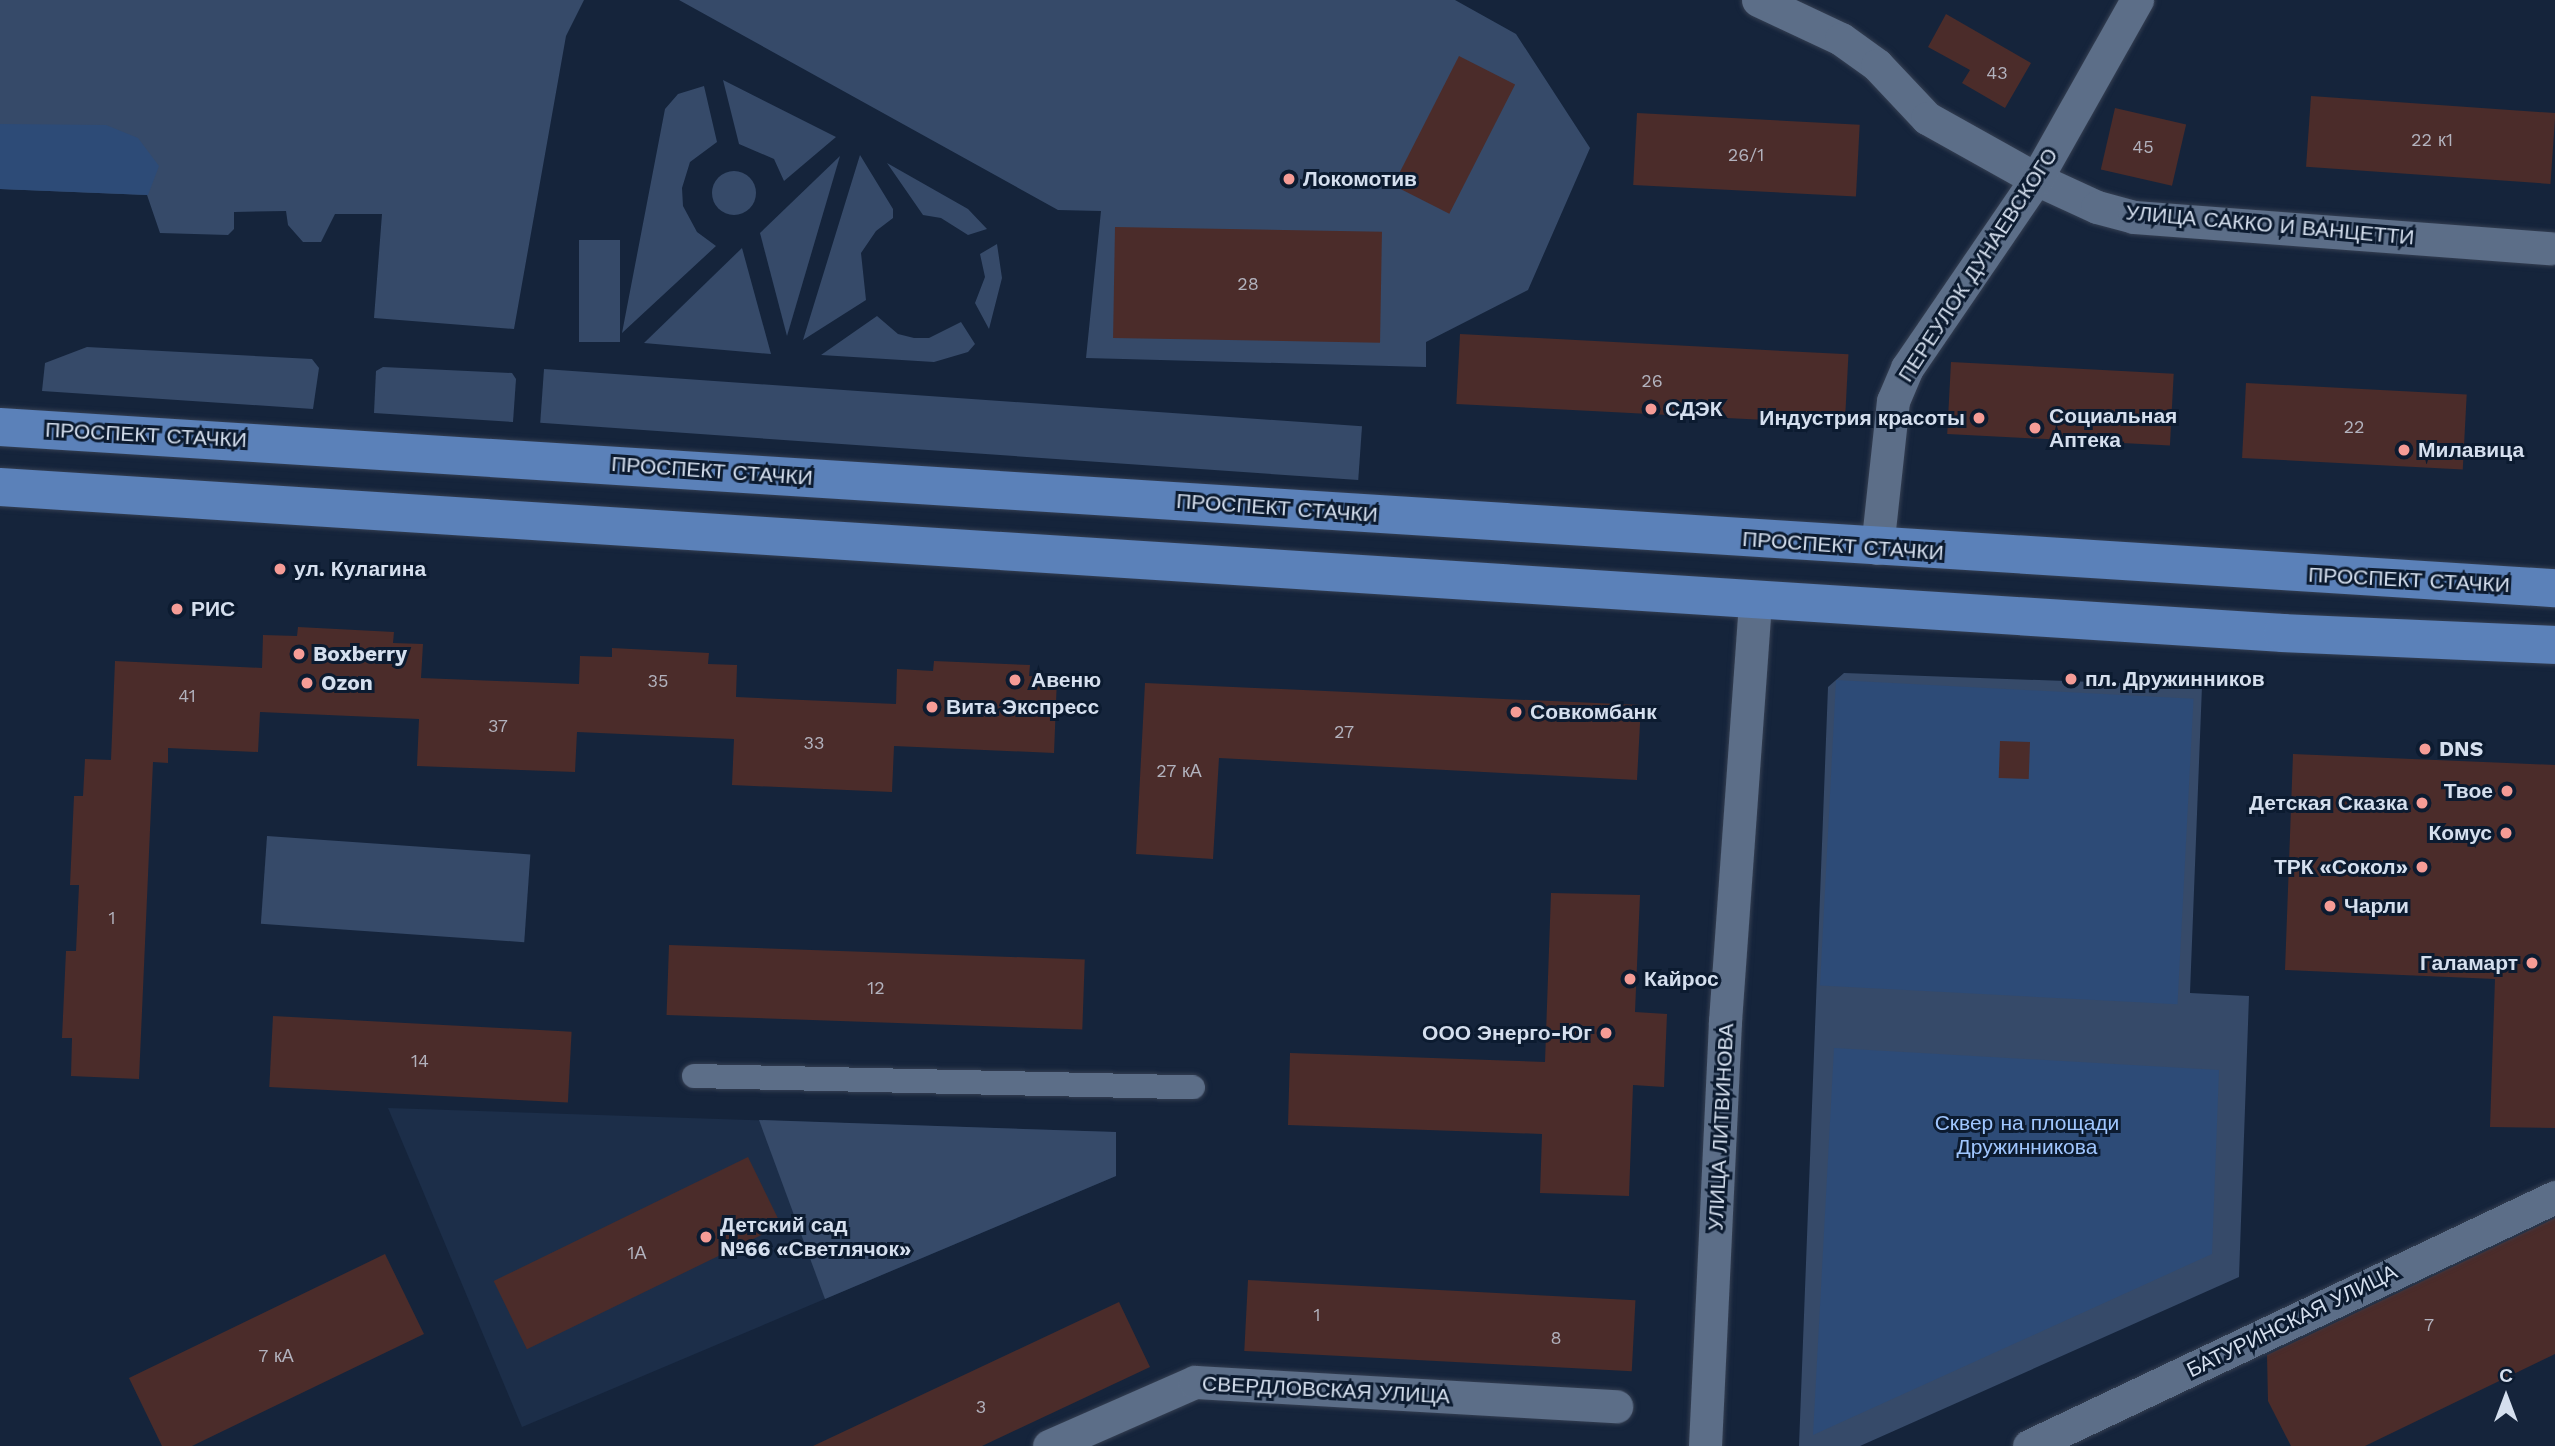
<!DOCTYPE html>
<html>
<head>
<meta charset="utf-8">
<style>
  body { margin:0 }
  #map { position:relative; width:2555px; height:1446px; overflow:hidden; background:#15243b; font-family:"Work Sans",sans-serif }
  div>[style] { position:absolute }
  .built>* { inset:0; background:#1c2e49 }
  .green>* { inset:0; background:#364a69; transform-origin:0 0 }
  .round { border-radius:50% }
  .forest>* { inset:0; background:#2d4b77; transform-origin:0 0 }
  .building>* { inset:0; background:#4b2c2a; transform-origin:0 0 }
  .roads { filter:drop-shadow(0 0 2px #353f52) drop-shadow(0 0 2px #353f52) }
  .pedestrian>* { height:24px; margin:-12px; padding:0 12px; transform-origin:12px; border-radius:12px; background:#5c6e88 }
  .minor>* { height:33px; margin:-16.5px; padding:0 16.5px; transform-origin:16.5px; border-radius:16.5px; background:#5c6e88 }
  .primary>* { height:38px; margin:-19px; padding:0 19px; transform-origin:19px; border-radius:19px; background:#5b81b9 }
  .dots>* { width:19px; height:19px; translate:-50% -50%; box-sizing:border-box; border:4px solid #0c1b30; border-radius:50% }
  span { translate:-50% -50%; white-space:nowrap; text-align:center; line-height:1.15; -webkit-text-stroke:6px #0c1b30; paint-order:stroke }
  .number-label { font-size:18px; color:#b2b2bd }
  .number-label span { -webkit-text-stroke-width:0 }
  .poi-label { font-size:21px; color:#d5dfee; font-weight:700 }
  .left { translate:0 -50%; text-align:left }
  .right { translate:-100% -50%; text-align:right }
  .street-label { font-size:21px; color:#d5dfee }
  .park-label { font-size:21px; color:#a0c6fe }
  .north { position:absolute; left:2471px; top:1362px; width:70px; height:70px; -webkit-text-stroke:5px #0c1b30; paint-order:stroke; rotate:0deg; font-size:19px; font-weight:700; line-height:28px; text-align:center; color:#d5dfee }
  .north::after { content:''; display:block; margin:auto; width:24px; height:32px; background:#d5dfee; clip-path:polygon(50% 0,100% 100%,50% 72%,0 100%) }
</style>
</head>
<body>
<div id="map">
  <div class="built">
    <div style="clip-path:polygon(388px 1108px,1116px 1132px,1116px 1176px,522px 1427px)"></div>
  </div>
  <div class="green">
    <div style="clip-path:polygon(0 0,584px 0,566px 36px,514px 329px,374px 318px,382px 214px,335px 214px,321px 242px,303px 242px,288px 225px,286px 211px,234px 212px,234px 229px,228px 235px,160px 233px,147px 195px,0 189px)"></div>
    <div style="clip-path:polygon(679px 0,1455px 0,1516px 34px,1590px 148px,1528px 290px,1426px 342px,1426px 367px,1086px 358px,1101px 211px,1058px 210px)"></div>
    <div style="clip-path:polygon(723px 80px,836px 137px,784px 181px,774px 159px,739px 144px)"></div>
    <div style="clip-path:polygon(704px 86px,717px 142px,690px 162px,682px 188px,683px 206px,697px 232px,716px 246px,622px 333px,665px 109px,678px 94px)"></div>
    <div style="clip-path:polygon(860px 155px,893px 209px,893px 218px,876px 231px,861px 253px,866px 300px,803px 340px)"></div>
    <div style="clip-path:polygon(840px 156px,787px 336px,760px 233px)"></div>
    <div style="clip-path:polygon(887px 163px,968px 209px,987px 229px,968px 235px,941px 218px,923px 215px)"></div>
    <div class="round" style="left:712px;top:171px;width:44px;height:44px"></div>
    <div style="left:579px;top:240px;width:41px;height:102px"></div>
    <div style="clip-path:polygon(997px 244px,1002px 278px,989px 329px,975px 303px,985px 277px,980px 254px)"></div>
    <div style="clip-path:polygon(742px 248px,771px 354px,644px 343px)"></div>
    <div style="clip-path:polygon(877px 316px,898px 334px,914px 338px,929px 338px,961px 322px,975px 344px,968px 352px,934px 362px,821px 355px)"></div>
    <div style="clip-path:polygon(87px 347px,312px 359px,319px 368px,313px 409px,42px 391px,45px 363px)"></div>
    <div style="clip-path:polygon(383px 367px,512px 373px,516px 379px,513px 422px,374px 413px,376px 371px)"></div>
    <div style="left:544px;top:369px;width:820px;height:54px;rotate:4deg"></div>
    <div style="clip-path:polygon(1844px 673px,2202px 686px,2190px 993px,2249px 996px,2239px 1277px,1860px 1446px,1799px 1446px,1828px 687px)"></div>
    <div style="left:267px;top:836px;width:264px;height:88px;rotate:4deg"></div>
    <div style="clip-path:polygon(759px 1120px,1116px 1132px,1116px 1176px,825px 1299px)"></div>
  </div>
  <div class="forest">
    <div style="clip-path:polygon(0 124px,106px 125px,138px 138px,159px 166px,148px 195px,0 189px)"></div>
    <div style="left:1836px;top:680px;width:358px;height:306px;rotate:3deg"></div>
    <div style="clip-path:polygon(1834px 1048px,2219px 1070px,2212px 1254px,1813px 1435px)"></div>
  </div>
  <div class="building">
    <div style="clip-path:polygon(1946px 14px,2031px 63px,2005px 108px,1962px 83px,1970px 70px,1928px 47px)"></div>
    <div style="left:1459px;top:56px;width:63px;height:145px;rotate:27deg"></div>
    <div style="left:2311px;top:96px;width:245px;height:71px;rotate:4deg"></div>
    <div style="left:2115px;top:108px;width:73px;height:63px;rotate:13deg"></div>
    <div style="left:1637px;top:113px;width:223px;height:72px;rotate:3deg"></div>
    <div style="left:1115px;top:227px;width:267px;height:111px;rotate:1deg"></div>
    <div style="left:1460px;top:334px;width:389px;height:70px;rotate:3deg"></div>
    <div style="left:1951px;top:362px;width:223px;height:72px;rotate:3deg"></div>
    <div style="left:2246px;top:383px;width:221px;height:75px;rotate:3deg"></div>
    <div style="clip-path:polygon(298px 627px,394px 632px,393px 643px,423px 644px,421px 678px,579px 684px,580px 656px,612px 657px,612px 648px,709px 653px,708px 664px,737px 665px,736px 697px,896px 704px,897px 669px,933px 671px,934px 661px,1030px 665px,1029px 676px,1057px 678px,1054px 753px,894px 746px,892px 792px,732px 785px,734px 739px,577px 732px,575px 772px,417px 766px,419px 719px,260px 712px,258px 752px,168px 748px,168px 763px,153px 762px,139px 1079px,71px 1076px,72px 1038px,62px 1038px,66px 951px,76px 951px,79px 885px,70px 885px,74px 796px,83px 796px,85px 759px,111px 760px,115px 661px,262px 668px,263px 635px,297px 636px)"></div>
    <div style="clip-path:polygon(1145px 683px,1641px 705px,1637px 780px,1219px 758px,1213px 859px,1136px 854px)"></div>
    <div style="left:2000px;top:741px;width:30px;height:37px;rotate:2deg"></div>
    <div style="clip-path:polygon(2293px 754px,2555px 765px,2555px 1128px,2490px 1127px,2495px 979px,2285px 970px)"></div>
    <div style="clip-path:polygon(1551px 893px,1640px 895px,1635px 1012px,1667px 1014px,1664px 1087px,1633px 1085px,1629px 1196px,1540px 1193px,1542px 1134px,1288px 1125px,1290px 1053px,1545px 1062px)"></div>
    <div style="left:669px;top:945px;width:416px;height:70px;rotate:2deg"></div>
    <div style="left:273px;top:1016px;width:299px;height:71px;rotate:3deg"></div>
    <div style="left:748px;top:1157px;width:76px;height:283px;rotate:64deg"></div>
    <div style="clip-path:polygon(2555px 1218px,2555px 1354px,2365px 1446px,2291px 1446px,2268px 1401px,2267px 1355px)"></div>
    <div style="clip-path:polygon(385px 1254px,424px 1334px,192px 1446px,162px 1446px,129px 1378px)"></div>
    <div style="left:1248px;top:1280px;width:388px;height:71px;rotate:3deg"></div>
    <div style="clip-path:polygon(1119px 1302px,1150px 1367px,982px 1446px,813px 1446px)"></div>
  </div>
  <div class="roads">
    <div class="pedestrian">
      <div style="left:694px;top:1076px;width:499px;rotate:1.3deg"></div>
    </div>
    <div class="minor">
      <div style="left:1758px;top:0;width:92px;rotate:25.2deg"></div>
      <div style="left:1841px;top:39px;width:44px;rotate:35.8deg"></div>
      <div style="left:1877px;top:65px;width:73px;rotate:46.7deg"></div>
      <div style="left:1927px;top:118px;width:125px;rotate:29.2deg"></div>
      <div style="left:2036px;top:179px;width:67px;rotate:24.7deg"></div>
      <div style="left:2097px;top:207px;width:38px;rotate:15deg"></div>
      <div style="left:2134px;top:217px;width:417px;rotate:4.3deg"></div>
      <div style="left:1877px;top:548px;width:148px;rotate:-83.8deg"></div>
      <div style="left:1893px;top:401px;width:36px;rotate:-67deg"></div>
      <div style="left:1907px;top:368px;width:229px;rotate:-55.7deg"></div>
      <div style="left:2036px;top:179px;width:206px;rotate:-60.6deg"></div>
      <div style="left:1049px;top:1446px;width:159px;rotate:-23.7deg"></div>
      <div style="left:1195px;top:1382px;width:422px;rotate:3.3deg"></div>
      <div style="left:1705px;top:1446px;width:425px;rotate:-87.3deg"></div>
      <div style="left:1725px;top:1021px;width:423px;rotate:-85.9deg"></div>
      <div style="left:2029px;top:1446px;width:582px;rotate:-25.33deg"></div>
    </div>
    <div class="primary">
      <div style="left:0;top:427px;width:2560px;rotate:3.61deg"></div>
      <div style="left:0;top:487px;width:2288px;rotate:3.66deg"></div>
      <div style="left:2283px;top:633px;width:272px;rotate:2.5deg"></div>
    </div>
  </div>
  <div class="dots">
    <div style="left:1289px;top:179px;background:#f59c96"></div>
    <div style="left:1651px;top:409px;background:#f59c96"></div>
    <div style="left:1979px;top:418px;background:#f59c96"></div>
    <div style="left:2035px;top:428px;background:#f59c96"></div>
    <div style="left:2404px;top:450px;background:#f59c96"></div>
    <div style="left:280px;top:569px;background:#f59c96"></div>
    <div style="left:177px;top:609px;background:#f59c96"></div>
    <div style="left:299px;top:654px;background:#f59c96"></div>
    <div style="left:2071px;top:679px;background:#f59c96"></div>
    <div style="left:1015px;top:680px;background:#f59c96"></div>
    <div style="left:307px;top:683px;background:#f59c96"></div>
    <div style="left:932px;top:707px;background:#f59c96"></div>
    <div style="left:1516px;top:712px;background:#f59c96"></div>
    <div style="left:2425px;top:749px;background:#f59c96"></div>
    <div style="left:2507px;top:791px;background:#f59c96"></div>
    <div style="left:2422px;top:803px;background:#f59c96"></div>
    <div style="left:2506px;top:833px;background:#f59c96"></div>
    <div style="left:2422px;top:867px;background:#f59c96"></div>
    <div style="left:2330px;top:906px;background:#f59c96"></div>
    <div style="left:2532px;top:963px;background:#f59c96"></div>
    <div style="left:1630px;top:979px;background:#f59c96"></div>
    <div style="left:1606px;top:1033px;background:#f59c96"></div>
    <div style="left:706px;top:1237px;background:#f59c96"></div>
  </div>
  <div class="number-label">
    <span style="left:1997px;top:73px">43</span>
    <span style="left:2432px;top:140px">22 к1</span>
    <span style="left:2143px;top:147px">45</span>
    <span style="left:1746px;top:155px">26/1</span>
    <span style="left:1248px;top:284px">28</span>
    <span style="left:1652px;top:381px">26</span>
    <span style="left:2354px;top:427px">22</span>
    <span style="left:658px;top:681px">35</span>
    <span style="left:187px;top:696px">41</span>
    <span style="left:498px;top:726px">37</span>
    <span style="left:1344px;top:732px">27</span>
    <span style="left:814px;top:743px">33</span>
    <span style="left:1179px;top:771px">27 кА</span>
    <span style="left:112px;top:918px">1</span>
    <span style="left:876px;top:988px">12</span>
    <span style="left:420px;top:1061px">14</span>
    <span style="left:637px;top:1253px">1А</span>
    <span style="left:1317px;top:1315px">1</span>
    <span style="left:2429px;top:1325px">7</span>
    <span style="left:1556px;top:1338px">8</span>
    <span style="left:276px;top:1356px">7 кА</span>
    <span style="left:981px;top:1407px">3</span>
  </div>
  <div class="poi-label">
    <span class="left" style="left:1303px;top:179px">Локомотив</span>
    <span class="left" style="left:1665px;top:409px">СДЭК</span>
    <span class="left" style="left:2049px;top:428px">Социальная<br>Аптека</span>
    <span class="right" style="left:1965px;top:418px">Индустрия красоты</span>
    <span class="left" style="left:2418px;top:450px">Милавица</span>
    <span class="left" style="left:294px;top:569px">ул. Кулагина</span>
    <span class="left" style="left:191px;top:609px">РИС</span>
    <span class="left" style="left:313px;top:654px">Boxberry</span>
    <span class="left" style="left:2085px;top:679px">пл. Дружинников</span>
    <span class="left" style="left:1031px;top:680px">Авеню</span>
    <span class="left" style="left:321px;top:683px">Ozon</span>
    <span class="left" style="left:946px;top:707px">Вита Экспресс</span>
    <span class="left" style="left:1530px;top:712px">Совкомбанк</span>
    <span class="left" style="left:2439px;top:749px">DNS</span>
    <span class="right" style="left:2493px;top:791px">Твое</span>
    <span class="right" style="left:2408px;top:803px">Детская Сказка</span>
    <span class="right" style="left:2492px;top:833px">Комус</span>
    <span class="right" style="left:2408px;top:867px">ТРК «Сокол»</span>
    <span class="left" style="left:2344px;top:906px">Чарли</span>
    <span class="right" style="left:2518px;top:963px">Галамарт</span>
    <span class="left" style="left:1644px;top:979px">Кайрос</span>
    <span class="right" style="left:1592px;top:1033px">ООО Энерго-Юг</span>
    <span class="left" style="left:720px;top:1237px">Детский сад<br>№66 «Светлячок»</span>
  </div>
  <div class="street-label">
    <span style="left:2270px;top:225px;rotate:5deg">УЛИЦА САККО И ВАНЦЕТТИ</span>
    <span style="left:1978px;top:265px;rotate:-57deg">ПЕРЕУЛОК ДУНАЕВСКОГО</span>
    <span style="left:146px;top:435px;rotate:3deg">ПРОСПЕКТ СТАЧКИ</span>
    <span style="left:712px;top:471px;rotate:4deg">ПРОСПЕКТ СТАЧКИ</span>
    <span style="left:1277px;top:508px;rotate:4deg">ПРОСПЕКТ СТАЧКИ</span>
    <span style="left:1843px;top:546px;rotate:4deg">ПРОСПЕКТ СТАЧКИ</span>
    <span style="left:2409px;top:580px;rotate:3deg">ПРОСПЕКТ СТАЧКИ</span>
    <span style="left:1721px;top:1127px;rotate:-87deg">УЛИЦА ЛИТВИНОВА</span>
    <span style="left:2292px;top:1321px;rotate:-26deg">БАТУРИНСКАЯ УЛИЦА</span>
    <span style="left:1326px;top:1390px;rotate:3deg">СВЕРДЛОВСКАЯ УЛИЦА</span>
  </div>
  <div class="park-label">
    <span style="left:2027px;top:1135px">Сквер на площади<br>Дружинникова</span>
  </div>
  <div class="north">С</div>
</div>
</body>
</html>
